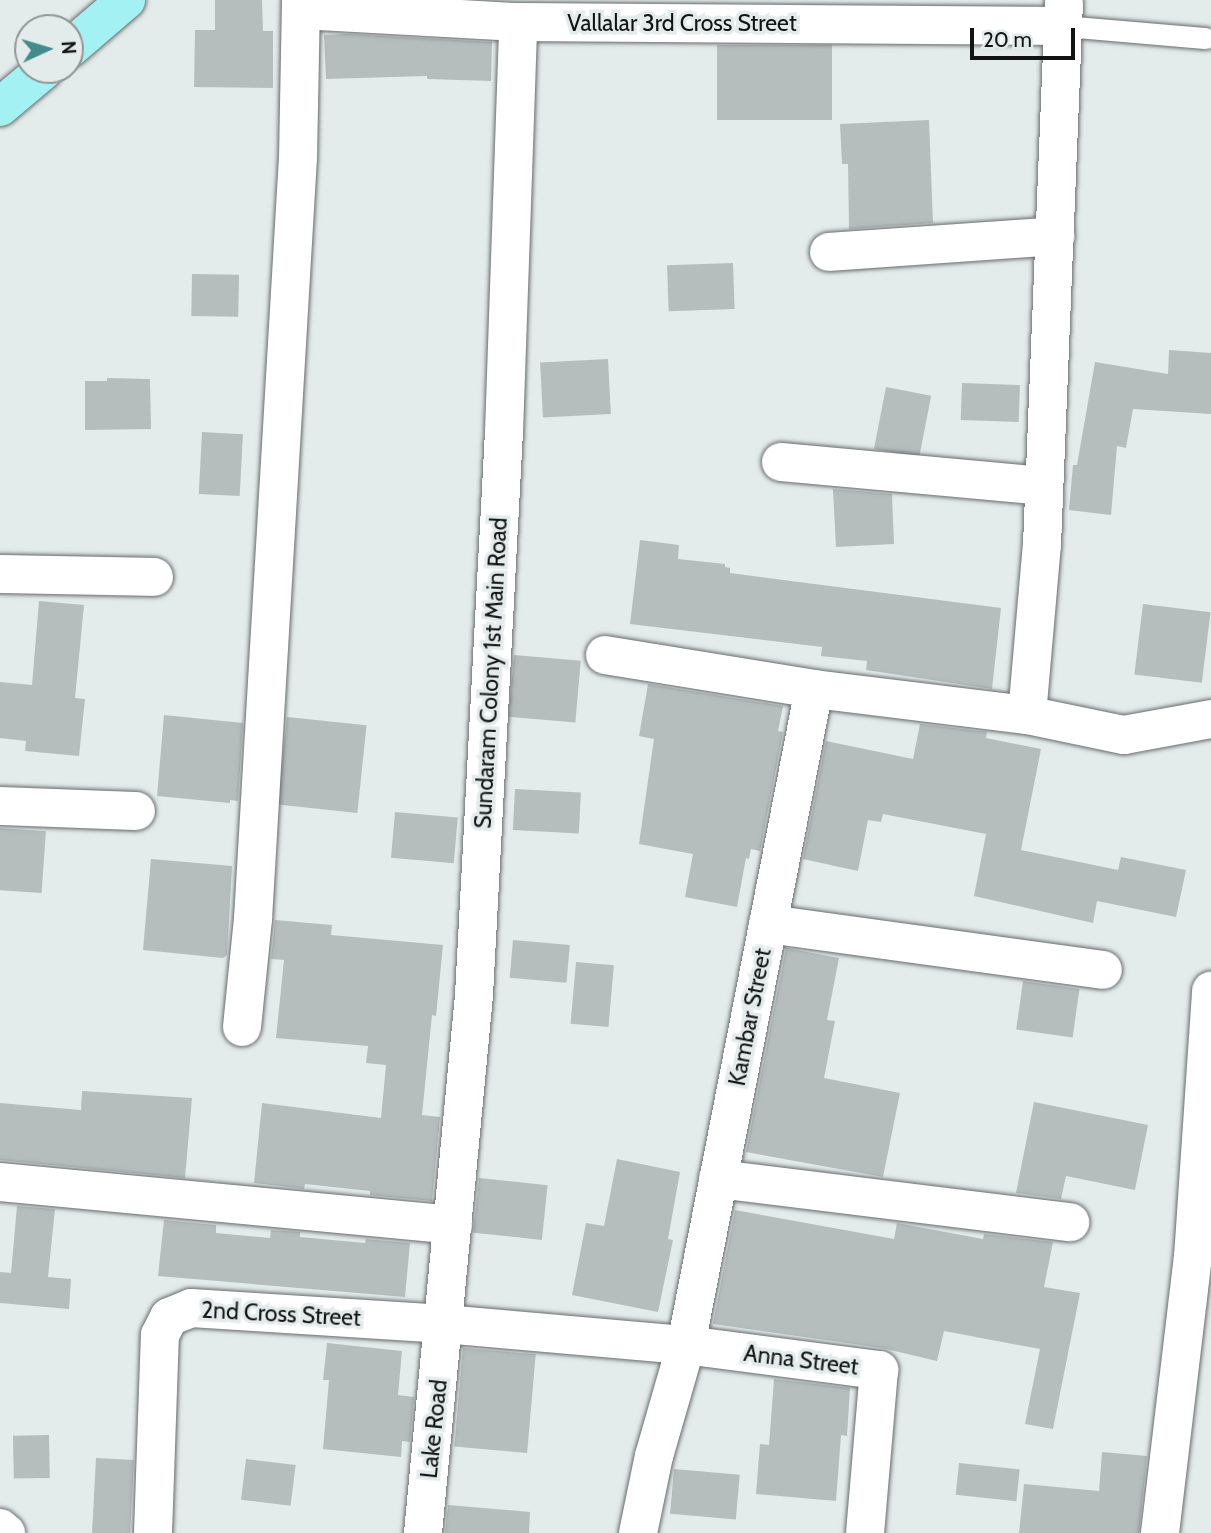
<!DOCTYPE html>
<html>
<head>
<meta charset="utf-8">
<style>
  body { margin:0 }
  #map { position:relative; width:1211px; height:1533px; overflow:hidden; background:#e4ebeb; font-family:Cabin,sans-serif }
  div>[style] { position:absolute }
  .building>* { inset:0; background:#b6bdbd; transform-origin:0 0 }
  .roads { filter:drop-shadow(0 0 2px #676c6c) drop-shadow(0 0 2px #676c6c) }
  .lane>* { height:21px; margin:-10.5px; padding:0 10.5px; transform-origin:10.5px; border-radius:10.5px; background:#fff }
  .street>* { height:38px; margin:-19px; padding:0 19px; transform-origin:19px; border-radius:19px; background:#fff }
  .primary>* { height:38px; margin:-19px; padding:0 19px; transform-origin:19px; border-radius:19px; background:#a3f1f2 }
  span { translate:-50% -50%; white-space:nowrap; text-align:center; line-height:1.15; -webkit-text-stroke:7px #e4ebeb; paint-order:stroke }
  .street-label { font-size:23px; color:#121414 }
  .north { position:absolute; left:14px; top:14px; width:70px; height:70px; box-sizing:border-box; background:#e4ebeb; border:2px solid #909595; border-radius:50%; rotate:86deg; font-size:19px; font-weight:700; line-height:28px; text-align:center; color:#121414 }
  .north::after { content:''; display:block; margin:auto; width:24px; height:32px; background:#438b8c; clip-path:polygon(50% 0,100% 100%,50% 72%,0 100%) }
  .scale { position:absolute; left:970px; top:28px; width:105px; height:32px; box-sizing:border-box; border:4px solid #121414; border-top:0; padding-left:9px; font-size:21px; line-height:24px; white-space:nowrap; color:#121414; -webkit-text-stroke:5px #e4ebeb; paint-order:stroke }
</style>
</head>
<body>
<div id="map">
  <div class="building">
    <div style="clip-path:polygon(215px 0,262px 0,263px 31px,273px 31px,273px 88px,194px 87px,195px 30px,215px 30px)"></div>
    <div style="clip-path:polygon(347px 34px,492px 42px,491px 81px,427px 79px,427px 76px,326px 79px,324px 35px)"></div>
    <div style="left:717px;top:45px;width:115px;height:75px"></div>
    <div style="clip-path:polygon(929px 120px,933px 223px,849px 229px,848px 164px,842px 164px,840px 124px)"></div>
    <div style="left:733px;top:263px;width:46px;height:66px;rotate:88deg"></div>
    <div style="left:192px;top:274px;width:47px;height:42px;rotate:1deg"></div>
    <div style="clip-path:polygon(1169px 350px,1211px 353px,1211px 414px,1133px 409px,1126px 448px,1117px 446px,1111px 515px,1069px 510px,1073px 465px,1077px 465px,1095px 362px,1168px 374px)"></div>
    <div style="left:608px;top:359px;width:55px;height:68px;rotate:87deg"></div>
    <div style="clip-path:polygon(107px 378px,150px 379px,151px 429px,85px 430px,85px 381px,107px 381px)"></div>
    <div style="left:962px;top:383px;width:58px;height:37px;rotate:2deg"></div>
    <div style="left:886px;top:387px;width:46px;height:63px;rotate:11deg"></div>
    <div style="left:202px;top:432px;width:41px;height:62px;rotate:3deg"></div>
    <div style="clip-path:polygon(833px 489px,892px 494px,894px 544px,836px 547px)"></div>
    <div style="clip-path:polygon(640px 540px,679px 545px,678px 559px,725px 564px,725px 567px,730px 568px,730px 573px,1001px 608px,992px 689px,866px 670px,867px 661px,821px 656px,822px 647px,630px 624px)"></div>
    <div style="clip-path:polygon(39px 601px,84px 605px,75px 698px,85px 699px,79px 756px,25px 751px,26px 741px,0 738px,0 682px,32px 685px)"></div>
    <div style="left:1143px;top:604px;width:68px;height:71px;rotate:7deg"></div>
    <div style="left:514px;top:655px;width:67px;height:62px;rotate:5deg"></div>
    <div style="clip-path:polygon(648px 684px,783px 706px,778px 731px,783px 732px,760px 851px,751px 849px,749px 859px,746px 858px,737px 907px,685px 897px,693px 854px,639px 844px,654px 739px,639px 736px)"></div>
    <div style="clip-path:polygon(164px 715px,243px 723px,238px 801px,230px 800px,230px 803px,157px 796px)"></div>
    <div style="left:287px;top:717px;width:80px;height:88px;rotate:6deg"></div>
    <div style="clip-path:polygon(920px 724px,987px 732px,986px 738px,1041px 749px,1021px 850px,1118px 870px,1121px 857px,1186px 870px,1176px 917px,1097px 901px,1093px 923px,974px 896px,986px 834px,883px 814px,881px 822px,868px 820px,858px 871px,803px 859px,826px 741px,913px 759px)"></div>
    <div style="left:515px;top:789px;width:66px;height:41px;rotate:3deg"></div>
    <div style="left:395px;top:812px;width:63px;height:46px;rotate:5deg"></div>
    <div style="left:0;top:828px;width:46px;height:62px;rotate:4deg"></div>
    <div style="clip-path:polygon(151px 859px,232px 866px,227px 955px,223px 958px,143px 950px)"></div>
    <div style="clip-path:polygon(275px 920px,332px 925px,331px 935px,443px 945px,436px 1016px,432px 1015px,422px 1115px,440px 1117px,432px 1201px,370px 1195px,370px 1191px,305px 1184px,304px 1189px,254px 1183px,262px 1103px,381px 1118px,386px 1065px,366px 1063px,368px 1046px,276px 1038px,284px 960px,271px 959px)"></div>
    <div style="left:513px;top:940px;width:57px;height:38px;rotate:5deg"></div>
    <div style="clip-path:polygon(786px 948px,839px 958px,827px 1020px,835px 1021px,824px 1078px,900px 1093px,883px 1177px,746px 1152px)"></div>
    <div style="left:576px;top:962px;width:38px;height:62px;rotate:5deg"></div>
    <div style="left:1023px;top:981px;width:57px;height:49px;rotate:8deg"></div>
    <div style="clip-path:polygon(82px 1091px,192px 1098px,185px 1178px,0 1160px,0 1103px,81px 1110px)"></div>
    <div style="clip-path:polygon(1034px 1102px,1148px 1125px,1135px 1190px,1066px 1176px,1061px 1199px,1016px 1193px)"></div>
    <div style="clip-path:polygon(617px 1159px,680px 1172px,668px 1239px,673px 1240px,658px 1312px,572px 1295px,586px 1223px,604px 1226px)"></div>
    <div style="left:479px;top:1178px;width:69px;height:55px;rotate:6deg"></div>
    <div style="clip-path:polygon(17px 1206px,55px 1209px,48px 1277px,71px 1279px,69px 1309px,0 1303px,0 1272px,11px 1273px)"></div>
    <div style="clip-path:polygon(735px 1210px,894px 1239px,897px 1223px,983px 1239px,984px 1234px,1053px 1242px,1044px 1287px,1080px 1293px,1053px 1429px,1025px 1424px,1040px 1349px,944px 1331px,937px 1361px,882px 1348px,713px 1324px)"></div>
    <div style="clip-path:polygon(164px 1220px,216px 1225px,216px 1233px,270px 1238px,271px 1230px,300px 1232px,300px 1237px,365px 1243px,366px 1239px,410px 1243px,405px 1297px,158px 1276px)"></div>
    <div style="clip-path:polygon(327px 1343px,402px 1351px,398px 1395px,414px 1397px,410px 1442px,402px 1441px,401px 1457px,323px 1449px,329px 1380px,323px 1380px)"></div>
    <div style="left:463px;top:1348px;width:73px;height:99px;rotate:5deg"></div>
    <div style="clip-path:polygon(774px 1379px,850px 1388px,847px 1436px,841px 1435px,836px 1501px,756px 1494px,760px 1444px,769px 1445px)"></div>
    <div style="left:49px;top:1435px;width:43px;height:36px;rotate:89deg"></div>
    <div style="clip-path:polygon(1102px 1452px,1147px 1456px,1139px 1533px,1019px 1533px,1024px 1484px,1099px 1491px)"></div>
    <div style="left:96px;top:1458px;width:38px;height:75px;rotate:3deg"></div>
    <div style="left:246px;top:1459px;width:50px;height:41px;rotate:7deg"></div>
    <div style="left:959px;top:1463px;width:61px;height:32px;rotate:6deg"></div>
    <div style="left:674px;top:1469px;width:66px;height:45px;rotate:5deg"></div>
    <div style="clip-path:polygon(448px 1505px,530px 1512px,529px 1533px,445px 1533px)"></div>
  </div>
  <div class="roads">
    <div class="lane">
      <div style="left:1064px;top:26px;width:142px;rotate:4.9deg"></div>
    </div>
    <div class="street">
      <div style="left:301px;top:10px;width:217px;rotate:3.2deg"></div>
      <div style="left:518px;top:22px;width:546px;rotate:0.42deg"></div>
      <div style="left:829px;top:252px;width:227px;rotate:-4deg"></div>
      <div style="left:781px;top:462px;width:263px;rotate:5.2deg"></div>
      <div style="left:0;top:574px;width:154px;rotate:1.1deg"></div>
      <div style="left:605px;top:655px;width:212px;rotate:9.2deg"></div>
      <div style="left:814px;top:689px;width:215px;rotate:7deg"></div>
      <div style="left:1027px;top:715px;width:99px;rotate:11.7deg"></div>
      <div style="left:1124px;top:735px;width:88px;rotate:-10.4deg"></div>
      <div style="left:1027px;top:715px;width:171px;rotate:-85deg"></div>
      <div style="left:1042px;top:545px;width:543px;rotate:-87.68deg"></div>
      <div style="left:0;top:806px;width:136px;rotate:2.1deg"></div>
      <div style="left:768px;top:924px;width:338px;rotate:7.8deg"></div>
      <div style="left:242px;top:1027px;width:109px;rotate:-84.2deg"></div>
      <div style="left:253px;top:919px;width:762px;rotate:-86.62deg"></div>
      <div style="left:298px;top:158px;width:158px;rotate:-88.9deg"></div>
      <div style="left:718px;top:1179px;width:355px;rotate:7deg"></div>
      <div style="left:0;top:1182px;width:455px;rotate:5.4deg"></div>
      <div style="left:0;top:1528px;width:8px;rotate:40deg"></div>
      <div style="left:153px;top:1533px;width:198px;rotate:-88deg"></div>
      <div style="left:160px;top:1335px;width:20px;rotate:-63deg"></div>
      <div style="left:169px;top:1317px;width:24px;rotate:-22deg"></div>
      <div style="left:191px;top:1308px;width:254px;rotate:3.6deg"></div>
      <div style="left:444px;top:1324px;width:243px;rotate:5deg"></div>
      <div style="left:686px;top:1345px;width:195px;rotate:7.4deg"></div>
      <div style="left:879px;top:1370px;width:164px;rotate:94.9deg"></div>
      <div style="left:423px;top:1533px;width:540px;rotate:-84.58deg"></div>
      <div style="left:474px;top:995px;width:564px;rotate:-86.95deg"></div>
      <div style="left:504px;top:432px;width:410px;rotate:-88deg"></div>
      <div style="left:638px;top:1533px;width:79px;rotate:-78.3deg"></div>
      <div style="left:654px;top:1456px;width:116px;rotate:-73.9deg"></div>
      <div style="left:686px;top:1345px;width:668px;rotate:-78.96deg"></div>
      <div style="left:1160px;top:1533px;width:278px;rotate:-83.2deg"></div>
      <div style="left:1193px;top:1257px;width:267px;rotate:-86.1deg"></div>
    </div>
    <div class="primary">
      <div style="left:70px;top:48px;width:74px;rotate:-40.6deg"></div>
      <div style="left:0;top:107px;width:57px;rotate:-40.1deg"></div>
    </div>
  </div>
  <div class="street-label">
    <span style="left:682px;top:23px">Vallalar 3rd Cross Street</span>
    <span style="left:491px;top:673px;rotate:-87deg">Sundaram Colony 1st Main Road</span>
    <span style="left:750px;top:1017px;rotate:-79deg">Kambar Street</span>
    <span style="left:281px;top:1314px;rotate:3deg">2nd Cross Street</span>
    <span style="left:801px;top:1360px;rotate:7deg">Anna Street</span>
    <span style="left:434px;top:1429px;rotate:-84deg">Lake Road</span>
  </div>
  <div class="north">N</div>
  <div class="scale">20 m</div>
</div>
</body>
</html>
